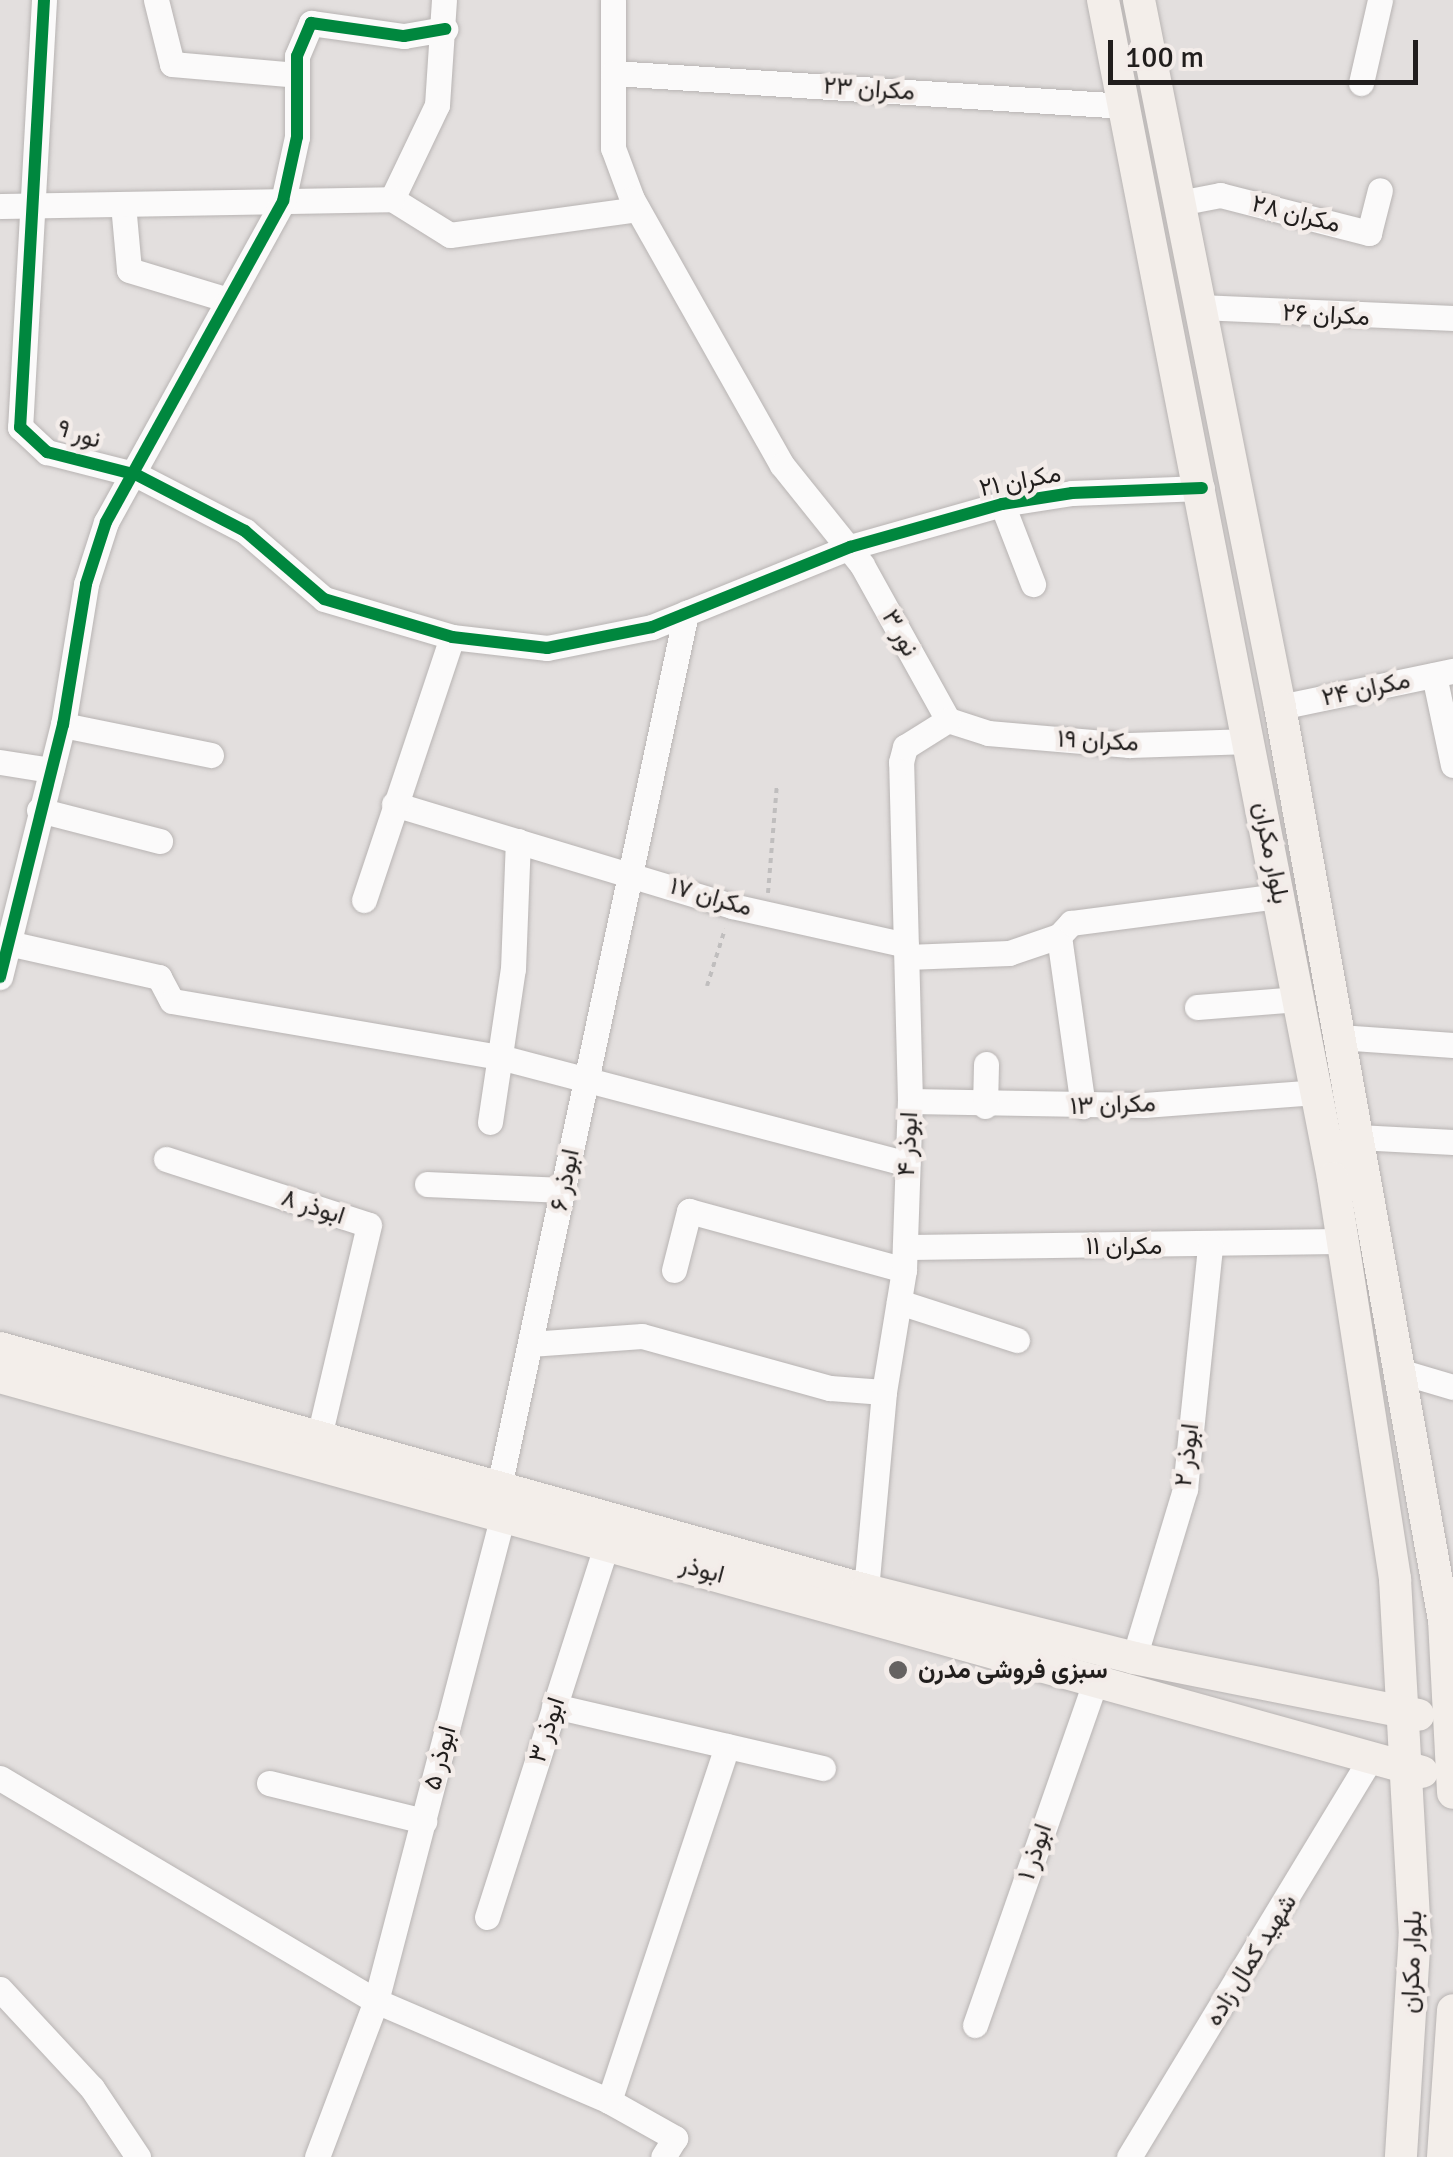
<!DOCTYPE html>
<html>
<head>
<meta charset="utf-8">
<style>
  body { margin:0 }
  #map { position:relative; width:1453px; height:2157px; overflow:hidden; background:#e3dfde; font-family:Signika,Vazirmatn,sans-serif }
  div>[style] { position:absolute }
  .path>* { height:4px; margin-top:-2px; transform-origin:0; background:repeating-linear-gradient(90deg,#c0bebe 0 5px,transparent 0 10px) }
  .roads { filter:drop-shadow(0 0 2px #b8b4b3) drop-shadow(0 0 2px #b8b4b3) }
  .minor>* { height:25px; margin:-12.5px; padding:0 12.5px; transform-origin:12.5px; border-radius:12.5px; background:#fbfafa }
  .major>* { height:32px; margin:-16px; padding:0 16px; transform-origin:16px; border-radius:16px; background:#f3eeea }
  .cycleway>* { height:12px; margin:-6px; padding:0 6px; transform-origin:6px; border-radius:6px; background:#00873e }
  .dots>* { width:28px; height:28px; translate:-50% -50%; box-sizing:border-box; border:5px solid #f3ece9; border-radius:50% }
  span { translate:-50% -50%; white-space:nowrap; text-align:center; line-height:1.15; -webkit-text-stroke:9px #f3ece9; paint-order:stroke }
  .street-label { font-size:25px; color:#211e1d }
  .poi-label { font-size:25px; color:#211e1d; font-weight:700 }
  .left { translate:0 -50%; text-align:left }
  .scale { position:absolute; left:1108px; top:40px; width:310px; height:45px; box-sizing:border-box; border:5px solid #211e1d; border-top:0; padding-left:12px; font-size:30px; line-height:35px; white-space:nowrap; color:#211e1d; -webkit-text-stroke:8px #f3ece9; paint-order:stroke }
</style>
</head>
<body>
<div id="map">
  <div class="path">
    <div style="left:768px;top:893px;width:109px;rotate:-85.3deg"></div>
    <div style="left:707px;top:986px;width:60px;rotate:-72.5deg"></div>
  </div>
  <div class="roads">
    <div class="minor">
      <div style="left:44px;top:0;width:428px;rotate:93.2deg"></div>
      <div style="left:20px;top:427px;width:37px;rotate:43deg"></div>
      <div style="left:47px;top:452px;width:93px;rotate:14.3deg"></div>
      <div style="left:137px;top:475px;width:122px;rotate:27.4deg"></div>
      <div style="left:245px;top:531px;width:104px;rotate:40.7deg"></div>
      <div style="left:324px;top:599px;width:134px;rotate:16.5deg"></div>
      <div style="left:452px;top:637px;width:96px;rotate:6.6deg"></div>
      <div style="left:547px;top:648px;width:107px;rotate:-11.3deg"></div>
      <div style="left:652px;top:627px;width:214px;rotate:-22deg"></div>
      <div style="left:850px;top:547px;width:158px;rotate:-15.8deg"></div>
      <div style="left:1002px;top:504px;width:71px;rotate:-8.9deg"></div>
      <div style="left:1072px;top:493px;width:130px;rotate:-2.2deg"></div>
      <div style="left:156px;top:0;width:66px;rotate:76deg"></div>
      <div style="left:172px;top:64px;width:125px;rotate:5deg"></div>
      <div style="left:613px;top:0;width:148px;rotate:90deg"></div>
      <div style="left:613px;top:148px;width:54px;rotate:69.6deg"></div>
      <div style="left:632px;top:199px;width:305px;rotate:60.6deg"></div>
      <div style="left:782px;top:465px;width:128px;rotate:51.3deg"></div>
      <div style="left:862px;top:565px;width:177px;rotate:61deg"></div>
      <div style="left:613px;top:73px;width:513px;rotate:3.69deg"></div>
      <div style="left:1361px;top:83px;width:85px;rotate:-77.1deg"></div>
      <div style="left:392px;top:199px;width:68px;rotate:31.8deg"></div>
      <div style="left:450px;top:235px;width:189px;rotate:-7.9deg"></div>
      <div style="left:392px;top:199px;width:104px;rotate:-64.4deg"></div>
      <div style="left:437px;top:105px;width:105px;rotate:-86.2deg"></div>
      <div style="left:1179px;top:203px;width:42px;rotate:-11deg"></div>
      <div style="left:1220px;top:195px;width:154px;rotate:14.3deg"></div>
      <div style="left:1369px;top:233px;width:44px;rotate:-75.7deg"></div>
      <div style="left:123px;top:204px;width:66px;rotate:84.8deg"></div>
      <div style="left:129px;top:270px;width:100px;rotate:16.8deg"></div>
      <div style="left:0;top:206px;width:392px;rotate:-1deg"></div>
      <div style="left:1200px;top:307px;width:253px;rotate:2.5deg"></div>
      <div style="left:1002px;top:504px;width:86px;rotate:68.8deg"></div>
      <div style="left:1434px;top:675px;width:92px;rotate:78.1deg"></div>
      <div style="left:1280px;top:707px;width:177px;rotate:-11.8deg"></div>
      <div style="left:948px;top:720px;width:42px;rotate:18deg"></div>
      <div style="left:988px;top:733px;width:142px;rotate:4.9deg"></div>
      <div style="left:1129px;top:745px;width:121px;rotate:-1.9deg"></div>
      <div style="left:63px;top:725px;width:151px;rotate:11.5deg"></div>
      <div style="left:0;top:762px;width:52px;rotate:8.9deg"></div>
      <div style="left:394px;top:804px;width:353px;rotate:16.8deg"></div>
      <div style="left:732px;top:906px;width:178px;rotate:12.6deg"></div>
      <div style="left:39px;top:810px;width:125px;rotate:14.4deg"></div>
      <div style="left:364px;top:900px;width:277px;rotate:-71.5deg"></div>
      <div style="left:1059px;top:936px;width:172px;rotate:82deg"></div>
      <div style="left:8px;top:943px;width:155px;rotate:12.7deg"></div>
      <div style="left:159px;top:977px;width:27px;rotate:62deg"></div>
      <div style="left:172px;top:1001px;width:333px;rotate:9.7deg"></div>
      <div style="left:500px;top:1057px;width:421px;rotate:14.7deg"></div>
      <div style="left:907px;top:957px;width:102px;rotate:-2.2deg"></div>
      <div style="left:1009px;top:953px;width:53px;rotate:-18.8deg"></div>
      <div style="left:1059px;top:936px;width:18px;rotate:-47deg"></div>
      <div style="left:1071px;top:923px;width:211px;rotate:-7.4deg"></div>
      <div style="left:0;top:977px;width:260px;rotate:-76deg"></div>
      <div style="left:63px;top:725px;width:143px;rotate:-80.7deg"></div>
      <div style="left:86px;top:584px;width:65px;rotate:-72.1deg"></div>
      <div style="left:106px;top:522px;width:367px;rotate:-61.1deg"></div>
      <div style="left:283px;top:201px;width:66px;rotate:-77.7deg"></div>
      <div style="left:297px;top:137px;width:81px;rotate:-90deg"></div>
      <div style="left:297px;top:56px;width:36px;rotate:-67deg"></div>
      <div style="left:311px;top:23px;width:94px;rotate:8deg"></div>
      <div style="left:404px;top:36px;width:42px;rotate:-9.7deg"></div>
      <div style="left:1197px;top:1007px;width:102px;rotate:-4.5deg"></div>
      <div style="left:1339px;top:1037px;width:114px;rotate:4deg"></div>
      <div style="left:910px;top:1101px;width:234px;rotate:1deg"></div>
      <div style="left:1144px;top:1105px;width:172px;rotate:-4.3deg"></div>
      <div style="left:985px;top:1106px;width:42px;rotate:-88.6deg"></div>
      <div style="left:490px;top:1122px;width:155px;rotate:-81.5deg"></div>
      <div style="left:513px;top:969px;width:128px;rotate:-87.8deg"></div>
      <div style="left:1357px;top:1137px;width:96px;rotate:3deg"></div>
      <div style="left:166px;top:1159px;width:213px;rotate:18deg"></div>
      <div style="left:369px;top:1225px;width:217px;rotate:103.3deg"></div>
      <div style="left:427px;top:1184px;width:136px;rotate:2.5deg"></div>
      <div style="left:905px;top:1247px;width:438px;rotate:-0.8deg"></div>
      <div style="left:674px;top:1270px;width:61px;rotate:-75.7deg"></div>
      <div style="left:689px;top:1211px;width:223px;rotate:15.3deg"></div>
      <div style="left:899px;top:1302px;width:124px;rotate:17.9deg"></div>
      <div style="left:530px;top:1344px;width:112px;rotate:-4.1deg"></div>
      <div style="left:642px;top:1336px;width:195px;rotate:15.5deg"></div>
      <div style="left:830px;top:1388px;width:54px;rotate:4.2deg"></div>
      <div style="left:1399px;top:1371px;width:56px;rotate:16.5deg"></div>
      <div style="left:499px;top:1487px;width:894px;rotate:-77.92deg"></div>
      <div style="left:866px;top:1590px;width:199px;rotate:-84.8deg"></div>
      <div style="left:884px;top:1392px;width:124px;rotate:-80.7deg"></div>
      <div style="left:904px;top:1270px;width:169px;rotate:-88deg"></div>
      <div style="left:910px;top:1101px;width:339px;rotate:-91.5deg"></div>
      <div style="left:901px;top:762px;width:16px;rotate:-75deg"></div>
      <div style="left:905px;top:747px;width:51px;rotate:-32.1deg"></div>
      <div style="left:1134px;top:1658px;width:177px;rotate:-73.2deg"></div>
      <div style="left:1185px;top:1489px;width:244px;rotate:-84.1deg"></div>
      <div style="left:554px;top:1706px;width:276px;rotate:13deg"></div>
      <div style="left:0;top:1778px;width:437px;rotate:30.7deg"></div>
      <div style="left:376px;top:2001px;width:254px;rotate:23.2deg"></div>
      <div style="left:609px;top:2101px;width:76px;rotate:29.3deg"></div>
      <div style="left:675px;top:2138px;width:22px;rotate:122deg"></div>
      <div style="left:269px;top:1783px;width:160px;rotate:13.8deg"></div>
      <div style="left:487px;top:1917px;width:392px;rotate:-72.2deg"></div>
      <div style="left:0;top:1989px;width:135px;rotate:47.1deg"></div>
      <div style="left:92px;top:2088px;width:83px;rotate:56.3deg"></div>
      <div style="left:975px;top:2025px;width:367px;rotate:-70.7deg"></div>
      <div style="left:609px;top:2101px;width:374px;rotate:-71.6deg"></div>
      <div style="left:317px;top:2157px;width:167px;rotate:-69.3deg"></div>
      <div style="left:376px;top:2001px;width:502px;rotate:-75.36deg"></div>
      <div style="left:1129px;top:2157px;width:464px;rotate:-58.8deg"></div>
    </div>
    <div class="major">
      <div style="left:1103px;top:0;width:1200px;rotate:78.95deg"></div>
      <div style="left:1333px;top:1178px;width:406px;rotate:81.2deg"></div>
      <div style="left:1395px;top:1579px;width:355px;rotate:86.8deg"></div>
      <div style="left:1415px;top:1933px;width:224px;rotate:93.6deg"></div>
      <div style="left:1139px;top:0;width:721px;rotate:78.72deg"></div>
      <div style="left:1280px;top:707px;width:928px;rotate:79.82deg"></div>
      <div style="left:1444px;top:1620px;width:173px;rotate:87deg"></div>
      <div style="left:0;top:1348px;width:899px;rotate:15.61deg"></div>
      <div style="left:866px;top:1590px;width:276px;rotate:14.2deg"></div>
      <div style="left:1134px;top:1658px;width:290px;rotate:11.3deg"></div>
      <div style="left:0;top:1377px;width:1476px;rotate:15.52deg"></div>
      <div style="left:1443px;top:2157px;width:147px;rotate:-86.1deg"></div>
    </div>
  </div>
  <div class="cycleway">
    <div style="left:44px;top:0;width:428px;rotate:93.2deg"></div>
    <div style="left:20px;top:427px;width:37px;rotate:43deg"></div>
    <div style="left:47px;top:452px;width:93px;rotate:14.3deg"></div>
    <div style="left:137px;top:475px;width:122px;rotate:27.4deg"></div>
    <div style="left:245px;top:531px;width:104px;rotate:40.7deg"></div>
    <div style="left:324px;top:599px;width:134px;rotate:16.5deg"></div>
    <div style="left:452px;top:637px;width:96px;rotate:6.6deg"></div>
    <div style="left:547px;top:648px;width:107px;rotate:-11.3deg"></div>
    <div style="left:652px;top:627px;width:214px;rotate:-22deg"></div>
    <div style="left:850px;top:547px;width:158px;rotate:-15.8deg"></div>
    <div style="left:1002px;top:504px;width:71px;rotate:-8.9deg"></div>
    <div style="left:1072px;top:493px;width:130px;rotate:-2.2deg"></div>
    <div style="left:0;top:977px;width:260px;rotate:-76deg"></div>
    <div style="left:63px;top:725px;width:143px;rotate:-80.7deg"></div>
    <div style="left:86px;top:584px;width:65px;rotate:-72.1deg"></div>
    <div style="left:106px;top:522px;width:367px;rotate:-61.1deg"></div>
    <div style="left:283px;top:201px;width:66px;rotate:-77.7deg"></div>
    <div style="left:297px;top:137px;width:81px;rotate:-90deg"></div>
    <div style="left:297px;top:56px;width:36px;rotate:-67deg"></div>
    <div style="left:311px;top:23px;width:94px;rotate:8deg"></div>
    <div style="left:404px;top:36px;width:42px;rotate:-9.7deg"></div>
  </div>
  <div class="dots">
    <div style="left:898px;top:1670px;background:#656261"></div>
  </div>
  <div class="street-label">
    <span style="left:869px;top:89px;rotate:4deg">مکران ۲۳</span>
    <span style="left:1296px;top:214px;rotate:14deg">مکران ۲۸</span>
    <span style="left:1326px;top:315px;rotate:3deg">مکران ۲۶</span>
    <span style="left:79px;top:434px;rotate:18deg">نور ۹</span>
    <span style="left:1020px;top:481px;rotate:-11deg">مکران ۲۱</span>
    <span style="left:900px;top:633px;rotate:61deg">نور ۳</span>
    <span style="left:1366px;top:689px;rotate:-12deg">مکران ۲۴</span>
    <span style="left:1098px;top:741px;rotate:3deg">مکران ۱۹</span>
    <span style="left:1271px;top:853px;rotate:79deg">بلوار مکران</span>
    <span style="left:711px;top:897px;rotate:16deg">مکران ۱۷</span>
    <span style="left:1113px;top:1105px;rotate:-2deg">مکران ۱۳</span>
    <span style="left:908px;top:1144px;rotate:-87deg">ابوذر ۴</span>
    <span style="left:565px;top:1180px;rotate:-78deg">ابوذر ۶</span>
    <span style="left:313px;top:1207px;rotate:18deg">ابوذر ۸</span>
    <span style="left:1124px;top:1246px">مکران ۱۱</span>
    <span style="left:1187px;top:1455px;rotate:-83deg">ابوذر ۲</span>
    <span style="left:702px;top:1570px;rotate:15deg">ابوذر</span>
    <span style="left:547px;top:1730px;rotate:-72deg">ابوذر ۳</span>
    <span style="left:440px;top:1758px;rotate:-75deg">ابوذر ۵</span>
    <span style="left:1035px;top:1852px;rotate:-71deg">ابوذر ۱</span>
    <span style="left:1251px;top:1960px;rotate:-58deg">شهید کمال زاده</span>
    <span style="left:1412px;top:1962px;rotate:-88deg">بلوار مکران</span>
  </div>
  <div class="poi-label">
    <span class="left" style="left:918px;top:1670px">سبزی فروشی مدرن</span>
  </div>
  <div class="scale">100 m</div>
</div>
</body>
</html>
